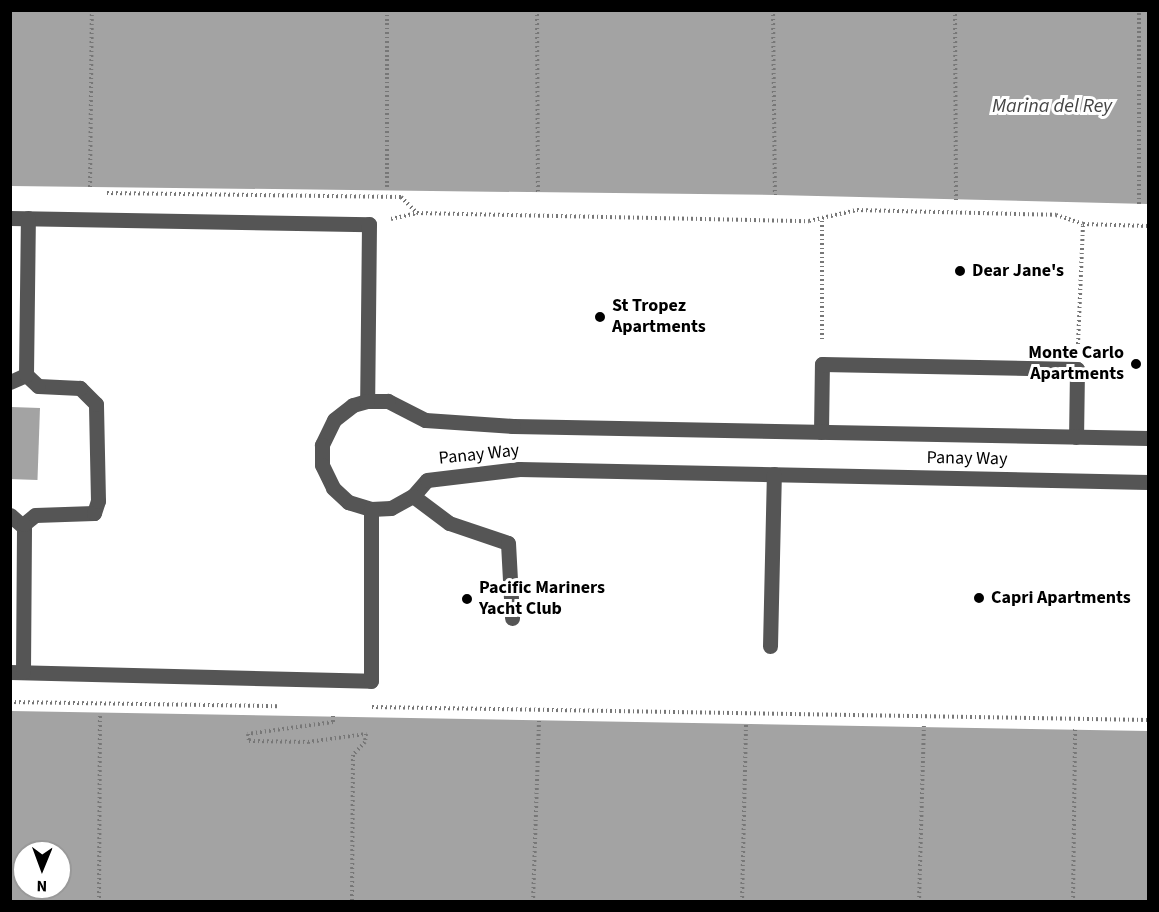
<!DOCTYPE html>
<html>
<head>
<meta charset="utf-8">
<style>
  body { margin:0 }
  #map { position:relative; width:1159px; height:912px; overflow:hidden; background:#fff; font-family:"Source Sans 3",sans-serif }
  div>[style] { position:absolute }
  .water>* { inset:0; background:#a3a3a3; transform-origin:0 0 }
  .path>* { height:4px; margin-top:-2px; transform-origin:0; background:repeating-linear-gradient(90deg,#777 0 1.5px,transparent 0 4.5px) }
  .minor>* { height:15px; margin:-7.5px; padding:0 7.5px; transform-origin:7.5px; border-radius:7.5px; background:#555 }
  .dots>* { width:16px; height:16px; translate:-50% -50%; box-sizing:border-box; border:3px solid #fff; border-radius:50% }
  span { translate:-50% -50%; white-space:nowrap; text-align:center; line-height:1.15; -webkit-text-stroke:6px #fff; paint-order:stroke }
  .poi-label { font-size:18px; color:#000; font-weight:700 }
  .left { translate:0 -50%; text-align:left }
  .right { translate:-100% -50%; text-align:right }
  .street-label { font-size:18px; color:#000 }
  .water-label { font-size:20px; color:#444; font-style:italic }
  .frame { position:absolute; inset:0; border:12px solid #000; pointer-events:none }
  .north { position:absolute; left:12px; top:840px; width:60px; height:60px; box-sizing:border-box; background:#fff; border:2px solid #999; border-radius:50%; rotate:181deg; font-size:16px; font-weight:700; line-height:24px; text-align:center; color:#000 }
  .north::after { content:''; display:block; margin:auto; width:21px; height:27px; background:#000; clip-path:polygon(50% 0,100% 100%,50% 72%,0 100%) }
</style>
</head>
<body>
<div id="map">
  <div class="water">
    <div style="clip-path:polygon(11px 10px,1148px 11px,1148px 204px,775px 195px,11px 186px)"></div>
    <div style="left:11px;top:407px;width:29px;height:72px;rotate:2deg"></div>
    <div style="clip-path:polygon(evenodd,11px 711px,1148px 731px,1148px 901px,11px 901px,11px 711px,24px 852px,60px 852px,60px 888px,24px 888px,24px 852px)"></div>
  </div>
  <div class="path">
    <div style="left:387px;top:10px;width:179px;rotate:90deg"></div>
    <div style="left:537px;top:10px;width:183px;rotate:89.7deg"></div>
    <div style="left:773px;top:10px;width:185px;rotate:89.4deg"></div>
    <div style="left:955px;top:10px;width:190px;rotate:89.7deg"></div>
    <div style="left:90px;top:187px;width:177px;rotate:-89.4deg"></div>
    <div style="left:107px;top:193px;width:294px;rotate:0.8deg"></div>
    <div style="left:401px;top:197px;width:23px;rotate:45deg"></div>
    <div style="left:1139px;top:204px;width:194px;rotate:-90deg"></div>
    <div style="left:391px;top:219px;width:27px;rotate:-13deg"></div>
    <div style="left:417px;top:213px;width:392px;rotate:1.2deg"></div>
    <div style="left:809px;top:221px;width:49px;rotate:-12.9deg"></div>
    <div style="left:857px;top:210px;width:199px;rotate:1.4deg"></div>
    <div style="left:1056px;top:215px;width:28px;rotate:18deg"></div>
    <div style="left:1083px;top:224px;width:65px;rotate:1.8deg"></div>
    <div style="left:822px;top:339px;width:121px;rotate:-90deg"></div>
    <div style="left:1078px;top:344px;width:120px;rotate:-87.6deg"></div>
    <div style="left:10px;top:702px;width:268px;rotate:0.9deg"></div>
    <div style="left:372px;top:707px;width:776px;rotate:0.96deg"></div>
    <div style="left:333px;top:716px;width:6px;rotate:90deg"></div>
    <div style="left:333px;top:722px;width:86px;rotate:172deg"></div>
    <div style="left:248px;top:734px;width:7px;rotate:82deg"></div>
    <div style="left:249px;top:741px;width:59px;rotate:1deg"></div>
    <div style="left:308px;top:742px;width:59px;rotate:-7.9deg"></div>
    <div style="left:366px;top:734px;width:8px;rotate:97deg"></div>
    <div style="left:365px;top:742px;width:18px;rotate:133deg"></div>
    <div style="left:353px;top:755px;width:147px;rotate:90.4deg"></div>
    <div style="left:99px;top:902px;width:189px;rotate:-89.7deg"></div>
    <div style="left:533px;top:902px;width:183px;rotate:-88.1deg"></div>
    <div style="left:742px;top:902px;width:179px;rotate:-88.7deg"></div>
    <div style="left:919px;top:902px;width:176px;rotate:-88.4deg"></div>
    <div style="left:1073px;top:902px;width:173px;rotate:-89.3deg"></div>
  </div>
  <div class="minor">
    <div style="left:10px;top:218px;width:359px;rotate:1deg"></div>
    <div style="left:369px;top:224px;width:177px;rotate:90.6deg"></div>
    <div style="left:10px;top:382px;width:17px;rotate:-24deg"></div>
    <div style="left:821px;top:432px;width:68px;rotate:-89.2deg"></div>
    <div style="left:822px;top:364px;width:255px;rotate:1.1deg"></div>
    <div style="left:1077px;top:369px;width:68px;rotate:90.8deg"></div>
    <div style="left:1148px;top:438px;width:635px;rotate:-178.92deg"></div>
    <div style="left:513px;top:426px;width:88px;rotate:-176.1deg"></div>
    <div style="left:425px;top:420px;width:42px;rotate:-152.8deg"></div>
    <div style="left:388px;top:401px;width:21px;rotate:180deg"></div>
    <div style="left:367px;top:401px;width:15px;rotate:164deg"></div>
    <div style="left:353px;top:405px;width:24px;rotate:142deg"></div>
    <div style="left:334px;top:420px;width:28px;rotate:116deg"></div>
    <div style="left:322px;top:445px;width:20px;rotate:90deg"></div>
    <div style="left:322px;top:465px;width:25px;rotate:64deg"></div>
    <div style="left:333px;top:488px;width:21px;rotate:43deg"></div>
    <div style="left:348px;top:502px;width:24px;rotate:17deg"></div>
    <div style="left:371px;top:509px;width:20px;rotate:-3deg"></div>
    <div style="left:391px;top:508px;width:25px;rotate:-29deg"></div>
    <div style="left:413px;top:496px;width:21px;rotate:-49deg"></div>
    <div style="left:427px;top:480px;width:93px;rotate:-6.8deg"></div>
    <div style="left:519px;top:469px;width:629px;rotate:1.18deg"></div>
    <div style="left:413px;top:496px;width:45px;rotate:36.9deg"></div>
    <div style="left:449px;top:523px;width:62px;rotate:18.7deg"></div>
    <div style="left:508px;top:543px;width:75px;rotate:86.9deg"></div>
    <div style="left:10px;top:515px;width:18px;rotate:41deg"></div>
    <div style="left:770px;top:646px;width:172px;rotate:-88.7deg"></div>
    <div style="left:10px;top:672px;width:361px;rotate:1.4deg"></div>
    <div style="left:371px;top:681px;width:172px;rotate:-90deg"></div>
    <div style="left:23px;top:672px;width:148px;rotate:-89.6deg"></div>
    <div style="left:24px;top:524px;width:14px;rotate:-39deg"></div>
    <div style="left:35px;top:515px;width:59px;rotate:-1.9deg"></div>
    <div style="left:94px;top:513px;width:13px;rotate:-72deg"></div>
    <div style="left:98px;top:501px;width:97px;rotate:-91.2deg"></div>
    <div style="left:96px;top:404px;width:23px;rotate:-135deg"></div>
    <div style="left:80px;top:388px;width:42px;rotate:-177.3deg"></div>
    <div style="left:38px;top:386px;width:16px;rotate:-137deg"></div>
    <div style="left:26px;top:375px;width:157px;rotate:-89.3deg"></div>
  </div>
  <div class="dots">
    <div style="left:960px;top:271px;background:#000"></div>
    <div style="left:600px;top:317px;background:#000"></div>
    <div style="left:1136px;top:364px;background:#000"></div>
    <div style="left:979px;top:598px;background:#000"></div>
    <div style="left:467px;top:599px;background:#000"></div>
  </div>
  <div class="poi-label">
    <span class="left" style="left:972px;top:271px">Dear Jane's</span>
    <span class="left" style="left:612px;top:317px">St Tropez<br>Apartments</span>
    <span class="right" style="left:1124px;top:364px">Monte Carlo<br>Apartments</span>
    <span class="left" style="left:479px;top:599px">Pacific Mariners<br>Yacht Club</span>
    <span class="left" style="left:991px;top:598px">Capri Apartments</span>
  </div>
  <div class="street-label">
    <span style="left:479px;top:455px;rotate:-6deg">Panay Way</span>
    <span style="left:967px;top:459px;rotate:1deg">Panay Way</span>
  </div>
  <div class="water-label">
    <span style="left:1052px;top:106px">Marina del Rey</span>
  </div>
  <div class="frame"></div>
  <div class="north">N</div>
</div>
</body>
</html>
